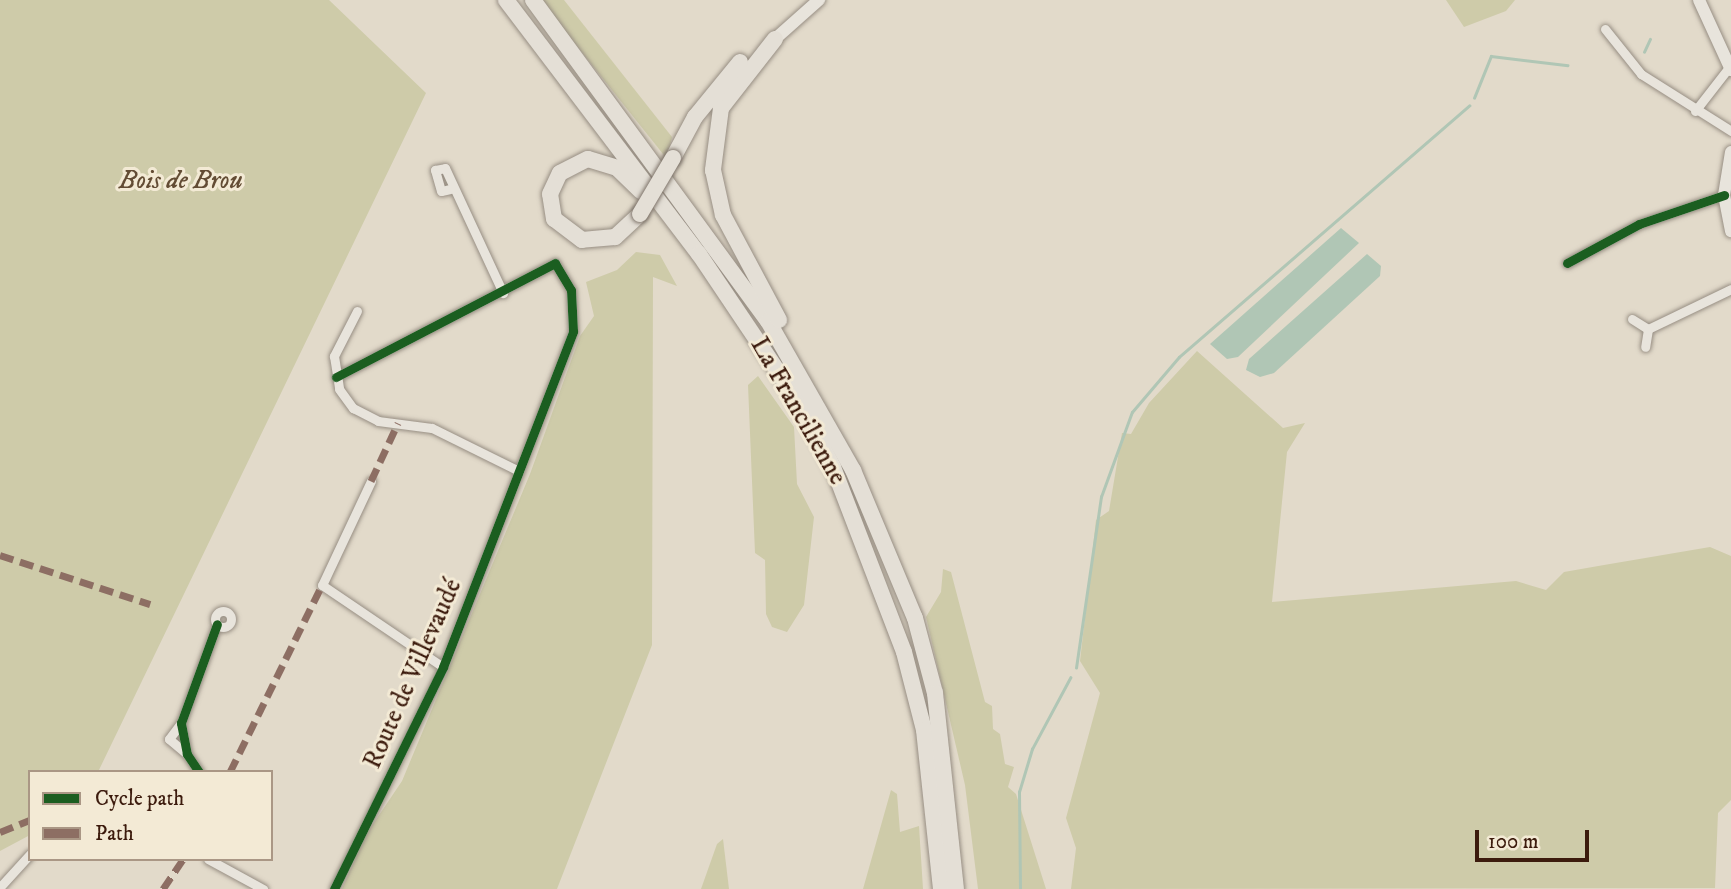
<!DOCTYPE html>
<html>
<head>
<meta charset="utf-8">
<style>
  body { margin:0 }
  #map { position:relative; width:1731px; height:889px; overflow:hidden; background:#e2daca; font-family:"IM FELL DW Pica",serif }
  div>[style] { position:absolute }
  .green>* { inset:0; background:#cecba9 }
  .water>* { inset:0; background:#b0c6b5 }
  .stream>* { height:2.5px; margin:-1.25px; padding:0 1.25px; transform-origin:1.25px; border-radius:1.25px; background:#b0c6b5 }
  .roads { filter:drop-shadow(0 0 2px #978e83) drop-shadow(0 0 2px #978e83) }
  .minor>* { height:9px; margin:-4.5px; padding:0 4.5px; transform-origin:4.5px; border-radius:4.5px; background:#e8e4dc }
  .minor>.ring { margin:-4.5px; padding:0; box-sizing:content-box; background:none; border:9px solid #e8e4dc; border-radius:50% }
  .secondary>* { height:12px; margin:-6px; padding:0 6px; transform-origin:6px; border-radius:6px; background:#e8e4dc }
  .motorway>* { height:16px; margin:-8px; padding:0 8px; transform-origin:8px; border-radius:8px; background:#e4dfd6 }
  .bridges { filter:drop-shadow(0 0 2px #7e746a) drop-shadow(0 0 2px #7e746a) }
  .motorway-bridge>* { height:16px; margin:-8px; padding:0 8px; transform-origin:8px; border-radius:8px; background:#e4dfd6 }
  .quiet>* { height:7px; margin-top:-3.5px; transform-origin:0; background:repeating-linear-gradient(90deg,#8d6e63 0 14px,transparent 0 21px) }
  .cycleway>* { height:9px; margin:-4.5px; padding:0 4.5px; transform-origin:4.5px; border-radius:4.5px; background:#1b5e20 }
  span { translate:-50% -50%; white-space:nowrap; text-align:center; line-height:1.15; -webkit-text-stroke:6px #f3ead5; paint-order:stroke }
  .park-label { font-size:26px; color:#634c34; font-style:italic }
  .street-label { font-size:26px; color:#3c1b0d }
  .legend { position:absolute; left:28px; top:770px; width:245px; height:91px; box-sizing:border-box; background:#f3ead5; border:2px solid #aa9785; margin:0; padding:9px 12px; list-style:none; font-size:21px; color:#3c1b0d }
  .legend li { display:flex; align-items:center; gap:14px; height:35px }
  .legend b { width:35px; border:2px solid #aa9785 }
  .scale { position:absolute; left:1475px; top:830px; width:114px; height:32px; box-sizing:border-box; border:4px solid #3c1b0d; border-top:0; padding-left:9px; font-size:21px; line-height:24px; white-space:nowrap; color:#3c1b0d; -webkit-text-stroke:5px #f3ead5; paint-order:stroke }
</style>
</head>
<body>
<div id="map">
  <div class="green">
    <div style="clip-path:polygon(0 0,329px 0,426px 93px,98px 772px,30px 772px,30px 835px,0 851px)"></div>
    <div style="clip-path:polygon(540px 0,564px 0,672px 137px,667px 159px)"></div>
    <div style="clip-path:polygon(1446px 0,1515px 0,1506px 11px,1464px 27px)"></div>
    <div style="clip-path:polygon(636px 252px,660px 255px,677px 286px,653px 277px,652px 645px,557px 889px,342px 889px,365px 836px,402px 781px,530px 474px,580px 336px,594px 316px,586px 282px,617px 270px)"></div>
    <div style="clip-path:polygon(1197px 351px,1283px 428px,1305px 423px,1287px 452px,1272px 602px,1516px 581px,1546px 590px,1564px 572px,1604px 565px,1710px 547px,1731px 556px,1731px 800px,1718px 813px,1715px 888px,1071px 889px,1076px 848px,1066px 818px,1100px 693px,1080px 661px,1096px 520px,1109px 511px,1122px 433px,1131px 434px,1149px 403px)"></div>
    <div style="clip-path:polygon(758px 376px,794px 427px,797px 484px,814px 517px,804px 605px,787px 632px,772px 627px,766px 614px,765px 560px,755px 553px,748px 385px)"></div>
    <div style="clip-path:polygon(943px 569px,951px 572px,985px 702px,992px 706px,993px 729px,1000px 734px,1005px 764px,1014px 767px,1008px 787px,1016px 794px,1046px 889px,978px 889px,965px 785px,926px 617px,941px 592px)"></div>
    <div style="clip-path:polygon(891px 790px,897px 794px,900px 832px,919px 826px,923px 889px,863px 889px)"></div>
    <div style="clip-path:polygon(723px 839px,729px 889px,701px 889px,717px 844px)"></div>
  </div>
  <div class="water">
    <div style="clip-path:polygon(1341px 228px,1359px 243px,1238px 357px,1227px 359px,1210px 344px)"></div>
    <div style="clip-path:polygon(1367px 254px,1381px 266px,1380px 276px,1274px 373px,1260px 377px,1246px 370px,1249px 359px)"></div>
  </div>
  <div class="stream">
    <div style="left:1644px;top:52px;width:14px;rotate:-65deg"></div>
    <div style="left:1474px;top:98px;width:45px;rotate:-68deg"></div>
    <div style="left:1491px;top:56px;width:77px;rotate:6.8deg"></div>
    <div style="left:1076px;top:668px;width:173px;rotate:-81.7deg"></div>
    <div style="left:1101px;top:497px;width:90px;rotate:-70deg"></div>
    <div style="left:1132px;top:412px;width:72px;rotate:-49.5deg"></div>
    <div style="left:1179px;top:357px;width:384px;rotate:-40.9deg"></div>
    <div style="left:1020px;top:889px;width:97px;rotate:-90.6deg"></div>
    <div style="left:1019px;top:792px;width:45px;rotate:-73.2deg"></div>
    <div style="left:1032px;top:749px;width:81px;rotate:-61.8deg"></div>
  </div>
  <div class="roads">
    <div class="minor">
      <div style="left:1605px;top:29px;width:58px;rotate:51.3deg"></div>
      <div style="left:1641px;top:74px;width:107px;rotate:32.3deg"></div>
      <div style="left:1695px;top:111px;width:57px;rotate:-52.1deg"></div>
      <div style="left:450px;top:189px;width:9px;rotate:167deg"></div>
      <div style="left:441px;top:191px;width:22px;rotate:-106deg"></div>
      <div style="left:435px;top:170px;width:10px;rotate:-11deg"></div>
      <div style="left:445px;top:168px;width:138px;rotate:65.1deg"></div>
      <div style="left:1567px;top:263px;width:82px;rotate:-28.4deg"></div>
      <div style="left:1639px;top:224px;width:90px;rotate:-18.8deg"></div>
      <div style="left:357px;top:311px;width:51px;rotate:117.1deg"></div>
      <div style="left:334px;top:356px;width:33px;rotate:81deg"></div>
      <div style="left:339px;top:389px;width:24px;rotate:54deg"></div>
      <div style="left:353px;top:408px;width:28px;rotate:27deg"></div>
      <div style="left:378px;top:421px;width:54px;rotate:7.4deg"></div>
      <div style="left:432px;top:428px;width:97px;rotate:26.3deg"></div>
      <div style="left:1632px;top:319px;width:19px;rotate:32deg"></div>
      <div style="left:1648px;top:329px;width:18px;rotate:99deg"></div>
      <div style="left:1648px;top:329px;width:92px;rotate:-25.7deg"></div>
      <div style="left:371px;top:481px;width:115px;rotate:115.2deg"></div>
      <div style="left:322px;top:585px;width:146px;rotate:34.1deg"></div>
      <div class="ring" style="left:215px;top:611px;width:7px;height:7px"></div>
      <div style="left:181px;top:723px;width:20px;rotate:127deg"></div>
      <div style="left:169px;top:739px;width:23px;rotate:40deg"></div>
      <div style="left:199px;top:772px;width:22px;rotate:-124deg"></div>
      <div style="left:187px;top:754px;width:32px;rotate:-101deg"></div>
      <div style="left:181px;top:723px;width:105px;rotate:-70deg"></div>
      <div style="left:208px;top:859px;width:63px;rotate:28.6deg"></div>
      <div style="left:0;top:887px;width:45px;rotate:-47.7deg"></div>
      <div style="left:334px;top:889px;width:247px;rotate:-63.8deg"></div>
      <div style="left:443px;top:667px;width:360px;rotate:-68.8deg"></div>
      <div style="left:573px;top:331px;width:41px;rotate:-92.8deg"></div>
      <div style="left:571px;top:290px;width:31px;rotate:-121deg"></div>
      <div style="left:555px;top:263px;width:247px;rotate:152.5deg"></div>
    </div>
    <div class="secondary">
      <div style="left:1699px;top:0;width:77px;rotate:65.4deg"></div>
      <div style="left:775px;top:39px;width:59px;rotate:-41.6deg"></div>
      <div style="left:1731px;top:152px;width:44px;rotate:99.2deg"></div>
      <div style="left:1724px;top:195px;width:37px;rotate:79deg"></div>
    </div>
    <div class="motorway">
      <div style="left:506px;top:0;width:319px;rotate:52.8deg"></div>
      <div style="left:699px;top:254px;width:183px;rotate:56.1deg"></div>
      <div style="left:801px;top:406px;width:69px;rotate:62.3deg"></div>
      <div style="left:833px;top:467px;width:198px;rotate:69deg"></div>
      <div style="left:904px;top:652px;width:81px;rotate:75.6deg"></div>
      <div style="left:924px;top:730px;width:160px;rotate:83.9deg"></div>
      <div style="left:533px;top:0;width:398px;rotate:53.8deg"></div>
      <div style="left:768px;top:321px;width:172px;rotate:60.3deg"></div>
      <div style="left:853px;top:470px;width:160px;rotate:67.3deg"></div>
      <div style="left:915px;top:618px;width:78px;rotate:75.1deg"></div>
      <div style="left:935px;top:693px;width:197px;rotate:83.9deg"></div>
      <div style="left:775px;top:39px;width:88px;rotate:128deg"></div>
      <div style="left:721px;top:108px;width:63px;rotate:97.4deg"></div>
      <div style="left:713px;top:170px;width:46px;rotate:77.5deg"></div>
      <div style="left:723px;top:215px;width:119px;rotate:61.9deg"></div>
      <div style="left:673px;top:158px;width:47px;rotate:-61.8deg"></div>
      <div style="left:695px;top:117px;width:71px;rotate:-50.7deg"></div>
      <div style="left:640px;top:214px;width:34px;rotate:137deg"></div>
      <div style="left:615px;top:237px;width:33px;rotate:175deg"></div>
      <div style="left:582px;top:240px;width:35px;rotate:-143deg"></div>
      <div style="left:554px;top:219px;width:25px;rotate:-99deg"></div>
      <div style="left:550px;top:194px;width:23px;rotate:-65deg"></div>
      <div style="left:560px;top:173px;width:31px;rotate:-27deg"></div>
      <div style="left:588px;top:159px;width:30px;rotate:17deg"></div>
      <div style="left:617px;top:168px;width:33px;rotate:44deg"></div>
    </div>
  </div>
  <div class="bridges">
    <div class="motorway-bridge">
      <div style="left:640px;top:214px;width:65px;rotate:-59.5deg"></div>
    </div>
  </div>
  <div class="quiet">
    <div style="left:371px;top:481px;width:64px;rotate:-65deg"></div>
    <div style="left:0;top:555px;width:158px;rotate:18.1deg"></div>
    <div style="left:230px;top:772px;width:208px;rotate:-63.8deg"></div>
    <div style="left:0;top:832px;width:32px;rotate:-22deg"></div>
    <div style="left:163px;top:889px;width:36px;rotate:-56deg"></div>
  </div>
  <div class="cycleway">
    <div style="left:1567px;top:263px;width:82px;rotate:-28.4deg"></div>
    <div style="left:1639px;top:224px;width:90px;rotate:-18.8deg"></div>
    <div style="left:199px;top:772px;width:22px;rotate:-124deg"></div>
    <div style="left:187px;top:754px;width:32px;rotate:-101deg"></div>
    <div style="left:181px;top:723px;width:105px;rotate:-70deg"></div>
    <div style="left:334px;top:889px;width:247px;rotate:-63.8deg"></div>
    <div style="left:443px;top:667px;width:360px;rotate:-68.8deg"></div>
    <div style="left:573px;top:331px;width:41px;rotate:-92.8deg"></div>
    <div style="left:571px;top:290px;width:31px;rotate:-121deg"></div>
    <div style="left:555px;top:263px;width:247px;rotate:152.5deg"></div>
  </div>
  <div class="park-label">
    <span style="left:181px;top:181px">Bois de Brou</span>
  </div>
  <div class="street-label">
    <span style="left:798px;top:411px;rotate:60deg">La Francilienne</span>
    <span style="left:413px;top:674px;rotate:-66deg">Route de Villevaudé</span>
  </div>
  <ul class="legend">
  <li><b style="height:9px;background:#1b5e20"></b>Cycle path</li>
  <li><b style="height:9px;background:#8d6e63"></b>Path</li>
  </ul>
  <div class="scale">100 m</div>
</div>
</body>
</html>
